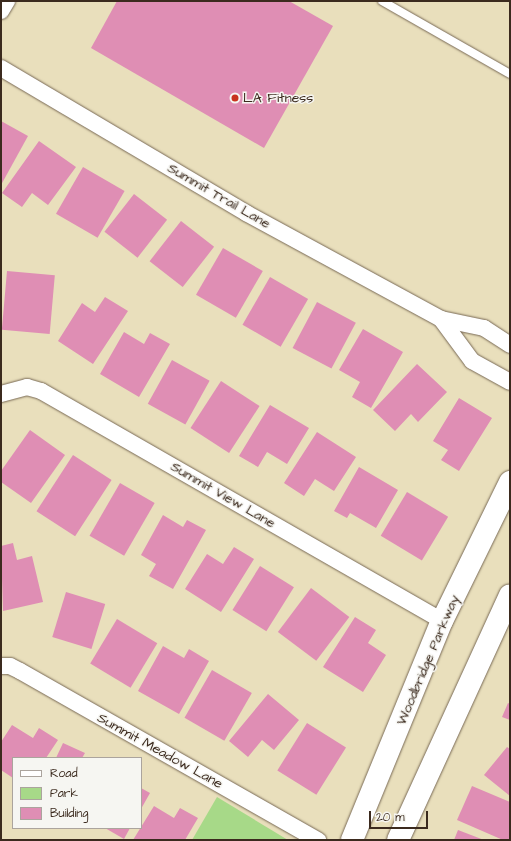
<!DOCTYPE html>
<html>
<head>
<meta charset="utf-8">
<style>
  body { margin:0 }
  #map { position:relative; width:511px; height:841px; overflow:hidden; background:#e9dfbc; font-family:"Architects Daughter",sans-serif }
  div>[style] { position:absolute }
  .green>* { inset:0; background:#a7d988 }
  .building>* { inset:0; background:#df8eb4; transform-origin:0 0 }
  .roads { filter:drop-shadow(0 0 1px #786955) drop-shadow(0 0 1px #786955) }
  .service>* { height:8px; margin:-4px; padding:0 4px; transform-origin:4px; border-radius:4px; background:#fff }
  .minor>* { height:16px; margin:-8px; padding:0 8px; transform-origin:8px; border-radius:8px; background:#fff }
  .secondary>* { height:22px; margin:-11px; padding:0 11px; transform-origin:11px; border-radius:11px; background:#fff }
  .dots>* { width:11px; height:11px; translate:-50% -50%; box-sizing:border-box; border:2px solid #f6f6f2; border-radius:50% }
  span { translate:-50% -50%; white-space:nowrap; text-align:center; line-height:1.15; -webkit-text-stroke:3px #f6f6f2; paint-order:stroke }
  .poi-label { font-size:14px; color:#3b2a1e }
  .left { translate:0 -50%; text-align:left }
  .street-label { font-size:14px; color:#3b2a1e }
  .frame { position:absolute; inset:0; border:2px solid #3b2a1e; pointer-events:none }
  .legend { position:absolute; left:12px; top:757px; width:130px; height:72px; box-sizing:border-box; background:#f6f6f2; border:1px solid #aba49d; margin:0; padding:5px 7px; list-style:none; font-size:12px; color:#3b2a1e }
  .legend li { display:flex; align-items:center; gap:8px; height:20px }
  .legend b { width:20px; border:1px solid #aba49d }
  .scale { position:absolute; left:369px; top:811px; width:59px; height:18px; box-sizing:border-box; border:2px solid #3b2a1e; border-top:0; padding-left:5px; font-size:12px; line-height:14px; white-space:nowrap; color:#3b2a1e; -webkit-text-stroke:3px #f6f6f2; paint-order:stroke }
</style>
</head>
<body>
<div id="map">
  <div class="green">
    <div style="clip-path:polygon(217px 797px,288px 840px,192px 840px)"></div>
  </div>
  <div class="building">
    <div style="clip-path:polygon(117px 1px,289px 1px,333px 26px,264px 148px,91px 48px)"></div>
    <div style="clip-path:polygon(1px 121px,28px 136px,1px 185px)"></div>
    <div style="clip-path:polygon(39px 141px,76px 167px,48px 205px,32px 193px,22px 207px,2px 193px)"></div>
    <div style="left:83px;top:167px;width:48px;height:54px;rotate:30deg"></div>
    <div style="left:134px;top:194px;width:42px;height:48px;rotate:38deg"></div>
    <div style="left:181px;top:221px;width:42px;height:51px;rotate:38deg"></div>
    <div style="left:223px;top:248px;width:46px;height:54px;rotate:30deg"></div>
    <div style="left:7px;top:271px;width:48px;height:59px;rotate:5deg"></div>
    <div style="left:270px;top:277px;width:44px;height:55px;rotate:30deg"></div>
    <div style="clip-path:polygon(105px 297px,128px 311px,93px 364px,58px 341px,82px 303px,95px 312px)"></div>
    <div style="left:317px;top:302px;width:44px;height:52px;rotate:28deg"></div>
    <div style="clip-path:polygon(363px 329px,403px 352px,371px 408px,352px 397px,360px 382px,339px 370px)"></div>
    <div style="clip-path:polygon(124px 332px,144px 344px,150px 333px,170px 344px,139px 397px,100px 374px)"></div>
    <div style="left:172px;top:360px;width:43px;height:50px;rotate:29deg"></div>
    <div style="clip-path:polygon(417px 364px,447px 392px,418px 422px,411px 414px,395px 431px,373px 410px)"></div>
    <div style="left:221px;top:381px;width:46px;height:56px;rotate:33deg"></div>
    <div style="clip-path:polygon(459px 398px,492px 418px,459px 471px,441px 460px,448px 450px,433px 441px)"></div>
    <div style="clip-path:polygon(270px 405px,309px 428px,287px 464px,267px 452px,258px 467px,239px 456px)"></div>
    <div style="clip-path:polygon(30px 430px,65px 455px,31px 503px,1px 482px,1px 471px)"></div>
    <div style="clip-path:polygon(317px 432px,356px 457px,334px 491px,315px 479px,304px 496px,284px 483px)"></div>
    <div style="left:73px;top:455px;width:46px;height:67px;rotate:33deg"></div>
    <div style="clip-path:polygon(359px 467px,398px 490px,376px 528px,350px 513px,347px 518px,334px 511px)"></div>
    <div style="left:120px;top:483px;width:40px;height:61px;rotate:30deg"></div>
    <div style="left:407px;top:492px;width:48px;height:51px;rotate:31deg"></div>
    <div style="clip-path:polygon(163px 515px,183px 527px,187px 520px,206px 530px,173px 589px,149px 576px,156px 564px,141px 555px)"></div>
    <div style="clip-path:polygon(13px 543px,17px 560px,32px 556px,43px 602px,3px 611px,1px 546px)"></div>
    <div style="clip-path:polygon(234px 547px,254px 559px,221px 612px,185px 589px,207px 554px,223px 564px)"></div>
    <div style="left:260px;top:566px;width:40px;height:52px;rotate:32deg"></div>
    <div style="left:311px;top:588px;width:48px;height:55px;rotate:37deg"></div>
    <div style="left:66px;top:592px;width:41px;height:47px;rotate:17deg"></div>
    <div style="clip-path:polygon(355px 617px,376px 630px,368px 643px,386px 655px,363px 692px,323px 667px)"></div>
    <div style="left:117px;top:619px;width:47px;height:52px;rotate:31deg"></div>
    <div style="clip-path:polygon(163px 646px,184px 658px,189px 649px,209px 661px,179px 714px,138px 691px)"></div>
    <div style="left:212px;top:670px;width:46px;height:55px;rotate:30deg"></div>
    <div style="clip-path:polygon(268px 694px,299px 720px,274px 750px,262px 740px,248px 757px,229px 741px)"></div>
    <div style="clip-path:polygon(508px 703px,510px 704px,510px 720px,502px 717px)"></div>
    <div style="left:307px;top:723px;width:46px;height:56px;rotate:32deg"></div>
    <div style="clip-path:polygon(12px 725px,33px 738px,39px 728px,58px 740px,46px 758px,13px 758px,13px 778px,1px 770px,1px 742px)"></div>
    <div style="clip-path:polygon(63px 743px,85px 753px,82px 758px,56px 758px)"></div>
    <div style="clip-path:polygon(507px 747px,510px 749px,510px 796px,484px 775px)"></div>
    <div style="clip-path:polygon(472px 786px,510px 802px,510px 840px,503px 840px,457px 820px)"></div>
    <div style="clip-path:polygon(141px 788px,150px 793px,141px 809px)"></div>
    <div style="clip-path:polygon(154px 806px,174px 818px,180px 808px,198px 818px,185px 840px,133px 840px)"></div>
    <div style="clip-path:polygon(105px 828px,130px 828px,124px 839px)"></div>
    <div style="clip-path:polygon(458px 830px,484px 840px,454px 840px)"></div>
  </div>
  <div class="roads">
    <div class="service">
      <div style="left:382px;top:1px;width:147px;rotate:29.7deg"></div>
    </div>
    <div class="minor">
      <div style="left:1px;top:11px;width:12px;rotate:-59deg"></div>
      <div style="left:1px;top:68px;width:285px;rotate:30.6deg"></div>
      <div style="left:246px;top:213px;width:222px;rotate:28.5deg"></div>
      <div style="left:441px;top:319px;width:44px;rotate:11.8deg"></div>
      <div style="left:484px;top:328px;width:31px;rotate:33deg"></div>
      <div style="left:441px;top:319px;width:52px;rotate:53.6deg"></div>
      <div style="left:472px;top:361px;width:43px;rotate:28.9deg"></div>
      <div style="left:1px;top:394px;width:27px;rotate:-15deg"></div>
      <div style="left:27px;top:387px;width:15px;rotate:16deg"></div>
      <div style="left:41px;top:391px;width:462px;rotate:29.8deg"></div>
      <div style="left:1px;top:666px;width:9px"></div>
      <div style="left:10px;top:666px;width:11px;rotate:27deg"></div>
      <div style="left:20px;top:671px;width:343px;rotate:29.6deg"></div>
    </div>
    <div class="secondary">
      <div style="left:352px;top:840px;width:237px;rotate:-67.7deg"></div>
      <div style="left:442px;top:621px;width:155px;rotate:-63.9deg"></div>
      <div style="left:398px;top:840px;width:269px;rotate:-65.4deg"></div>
    </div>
  </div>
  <div class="dots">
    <div style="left:235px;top:98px;background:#c8321e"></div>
  </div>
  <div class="poi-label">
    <span class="left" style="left:243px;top:98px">LA Fitness</span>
  </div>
  <div class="street-label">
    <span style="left:219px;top:196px;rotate:30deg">Summit Trail Lane</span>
    <span style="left:223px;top:495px;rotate:30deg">Summit View Lane</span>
    <span style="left:428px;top:660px;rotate:-67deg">Woodbridge Parkway</span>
    <span style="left:160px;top:751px;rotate:29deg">Summit Meadow Lane</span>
  </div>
  <div class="frame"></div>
  <ul class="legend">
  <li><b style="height:5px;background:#fff"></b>Road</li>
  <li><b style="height:11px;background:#a7d988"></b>Park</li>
  <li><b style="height:11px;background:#df8eb4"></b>Building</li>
  </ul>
  <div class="scale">20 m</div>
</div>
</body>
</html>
